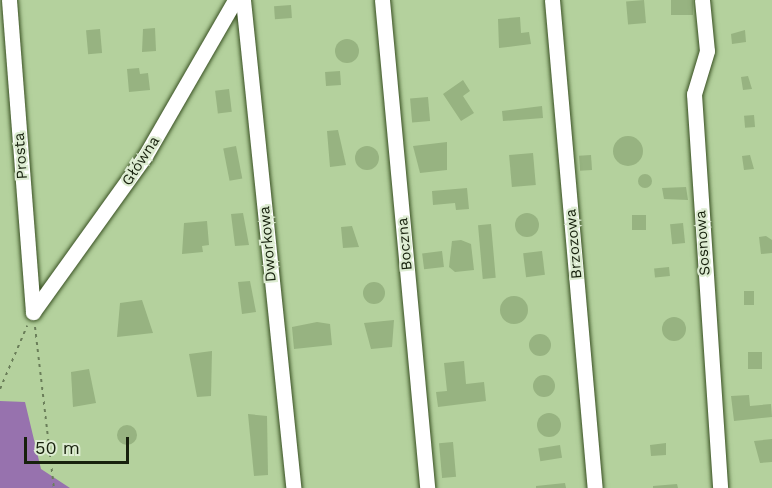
<!DOCTYPE html>
<html>
<head>
<meta charset="utf-8">
<style>
  body { margin:0 }
  #map { position:relative; width:772px; height:488px; overflow:hidden; background:#b4d19d; font-family:"Work Sans",sans-serif }
  div>[style] { position:absolute }
  .forest>* { inset:0; background:#9772ae }
  .building>* { inset:0; background:#97b381; transform-origin:0 0 }
  .round { border-radius:50% }
  .path>* { height:2px; margin-top:-1px; transform-origin:0; background:repeating-linear-gradient(90deg,#6a7e59 0 3px,transparent 0 7.5px) }
  .roads { filter:drop-shadow(0 0 2px #374f21) drop-shadow(0 0 2px #374f21) }
  .minor>* { height:15px; margin:-7.5px; padding:0 7.5px; transform-origin:7.5px; border-radius:7.5px; background:#fff }
  span { translate:-50% -50%; white-space:nowrap; text-align:center; line-height:1.15; -webkit-text-stroke:4.5px #ddecd2; paint-order:stroke }
  .street-label { font-size:15px; color:#17210d }
  .scale { position:absolute; left:24px; top:437px; width:105px; height:27px; box-sizing:border-box; border:3px solid #17210d; border-top:0; padding-left:8px; font-size:18px; line-height:21px; white-space:nowrap; color:#17210d; -webkit-text-stroke:4px #ddecd2; paint-order:stroke }
</style>
</head>
<body>
<div id="map">
  <div class="forest">
    <div style="clip-path:polygon(0 401px,25px 402px,41px 469px,70px 488px,0 488px)"></div>
  </div>
  <div class="building">
    <div style="left:644px;top:0;width:23px;height:18px;rotate:85deg"></div>
    <div style="left:671px;top:0;width:22px;height:15px"></div>
    <div style="left:291px;top:5px;width:13px;height:17px;rotate:86deg"></div>
    <div style="clip-path:polygon(520px 17px,521px 33px,529px 32px,531px 44px,499px 48px,498px 19px)"></div>
    <div style="clip-path:polygon(155px 28px,156px 51px,142px 52px,143px 29px)"></div>
    <div style="left:100px;top:29px;width:24px;height:14px;rotate:85deg"></div>
    <div style="clip-path:polygon(745px 30px,746px 42px,732px 44px,731px 34px)"></div>
    <div class="round" style="left:335px;top:39px;width:24px;height:24px"></div>
    <div style="clip-path:polygon(139px 68px,140px 74px,148px 73px,150px 90px,129px 92px,127px 69px)"></div>
    <div style="left:340px;top:71px;width:14px;height:15px;rotate:86deg"></div>
    <div style="clip-path:polygon(748px 76px,752px 89px,743px 90px,741px 77px)"></div>
    <div style="clip-path:polygon(463px 80px,470px 91px,463px 96px,474px 113px,461px 121px,443px 94px)"></div>
    <div style="left:229px;top:89px;width:23px;height:14px;rotate:83deg"></div>
    <div style="left:428px;top:97px;width:24px;height:18px;rotate:85deg"></div>
    <div style="clip-path:polygon(542px 106px,543px 118px,503px 121px,502px 111px)"></div>
    <div style="left:754px;top:115px;width:12px;height:10px;rotate:85deg"></div>
    <div style="clip-path:polygon(338px 130px,346px 165px,330px 167px,327px 131px)"></div>
    <div class="round" style="left:613px;top:136px;width:30px;height:30px"></div>
    <div style="clip-path:polygon(447px 142px,447px 170px,420px 173px,413px 146px)"></div>
    <div class="round" style="left:355px;top:146px;width:24px;height:24px"></div>
    <div style="left:236px;top:146px;width:33px;height:13px;rotate:79deg"></div>
    <div style="left:533px;top:153px;width:32px;height:24px;rotate:85deg"></div>
    <div style="left:591px;top:155px;width:15px;height:12px;rotate:86deg"></div>
    <div style="clip-path:polygon(750px 155px,754px 169px,744px 170px,742px 156px)"></div>
    <div class="round" style="left:638px;top:174px;width:14px;height:14px"></div>
    <div style="clip-path:polygon(686px 187px,688px 200px,664px 199px,662px 188px)"></div>
    <div style="clip-path:polygon(467px 188px,469px 209px,456px 210px,455px 203px,433px 205px,432px 191px)"></div>
    <div class="round" style="left:515px;top:213px;width:24px;height:24px"></div>
    <div style="clip-path:polygon(243px 213px,249px 245px,235px 246px,231px 214px)"></div>
    <div style="left:646px;top:215px;width:15px;height:14px;rotate:90deg"></div>
    <div style="clip-path:polygon(207px 221px,209px 245px,202px 246px,203px 252px,182px 254px,184px 223px)"></div>
    <div style="left:683px;top:223px;width:20px;height:13px;rotate:84deg"></div>
    <div style="left:491px;top:224px;width:54px;height:13px;rotate:85deg"></div>
    <div style="clip-path:polygon(352px 226px,359px 247px,343px 248px,341px 227px)"></div>
    <div style="clip-path:polygon(766px 236px,772px 240px,772px 253px,761px 254px,759px 237px)"></div>
    <div style="clip-path:polygon(461px 240px,471px 244px,474px 270px,455px 272px,449px 267px,452px 241px)"></div>
    <div style="left:442px;top:251px;width:16px;height:20px;rotate:83deg"></div>
    <div style="left:542px;top:251px;width:24px;height:19px;rotate:83deg"></div>
    <div style="left:669px;top:267px;width:9px;height:15px;rotate:84deg"></div>
    <div style="clip-path:polygon(250px 281px,256px 312px,242px 314px,238px 282px)"></div>
    <div class="round" style="left:363px;top:282px;width:22px;height:22px"></div>
    <div style="left:744px;top:291px;width:10px;height:14px"></div>
    <div class="round" style="left:500px;top:296px;width:28px;height:28px"></div>
    <div style="clip-path:polygon(142px 300px,153px 333px,117px 337px,120px 303px)"></div>
    <div class="round" style="left:662px;top:317px;width:24px;height:24px"></div>
    <div style="clip-path:polygon(394px 320px,392px 347px,371px 349px,364px 323px)"></div>
    <div style="clip-path:polygon(317px 322px,330px 324px,332px 345px,294px 349px,292px 327px)"></div>
    <div class="round" style="left:529px;top:334px;width:22px;height:22px"></div>
    <div style="clip-path:polygon(212px 351px,211px 396px,197px 397px,189px 354px)"></div>
    <div style="left:748px;top:352px;width:14px;height:17px"></div>
    <div style="clip-path:polygon(464px 361px,466px 384px,484px 382px,486px 401px,438px 407px,436px 392px,447px 391px,444px 363px)"></div>
    <div style="clip-path:polygon(89px 369px,96px 403px,73px 407px,71px 372px)"></div>
    <div class="round" style="left:533px;top:375px;width:22px;height:22px"></div>
    <div style="clip-path:polygon(749px 395px,750px 406px,771px 404px,772px 417px,734px 421px,731px 396px)"></div>
    <div class="round" style="left:537px;top:413px;width:24px;height:24px"></div>
    <div style="clip-path:polygon(248px 414px,267px 416px,268px 475px,254px 476px)"></div>
    <div class="round" style="left:117px;top:425px;width:20px;height:20px"></div>
    <div style="clip-path:polygon(772px 439px,772px 462px,760px 463px,754px 441px)"></div>
    <div style="left:453px;top:442px;width:35px;height:14px;rotate:85deg"></div>
    <div style="clip-path:polygon(666px 443px,666px 455px,651px 456px,650px 445px)"></div>
    <div style="left:560px;top:445px;width:13px;height:22px;rotate:81deg"></div>
    <div style="clip-path:polygon(565px 483px,566px 488px,536px 488px,536px 486px)"></div>
    <div style="clip-path:polygon(677px 484px,678px 488px,653px 488px,653px 486px)"></div>
  </div>
  <div class="path">
    <div style="left:35px;top:327px;width:162px;rotate:83.3deg"></div>
    <div style="left:0;top:389px;width:69px;rotate:-66.8deg"></div>
  </div>
  <div class="roads">
    <div class="minor">
      <div style="left:9px;top:0;width:313px;rotate:85.6deg"></div>
      <div style="left:243px;top:0;width:491px;rotate:84.1deg"></div>
      <div style="left:382px;top:0;width:490px;rotate:84.7deg"></div>
      <div style="left:552px;top:0;width:490px;rotate:85deg"></div>
      <div style="left:702px;top:0;width:51px;rotate:84.4deg"></div>
      <div style="left:707px;top:51px;width:45px;rotate:106.8deg"></div>
      <div style="left:694px;top:94px;width:395px;rotate:86.2deg"></div>
      <div style="left:33px;top:312px;width:192px;rotate:-54.3deg"></div>
      <div style="left:145px;top:156px;width:180px;rotate:-60deg"></div>
    </div>
  </div>
  <div class="street-label">
    <span style="left:21px;top:156px;rotate:-94deg">Prosta</span>
    <span style="left:141px;top:161px;rotate:-57deg">Główna</span>
    <span style="left:703px;top:243px;rotate:-94deg">Sosnowa</span>
    <span style="left:268px;top:244px;rotate:-95deg">Dworkowa</span>
    <span style="left:405px;top:244px;rotate:-95deg">Boczna</span>
    <span style="left:574px;top:244px;rotate:-95deg">Brzozowa</span>
  </div>
  <div class="scale">50 m</div>
</div>
</body>
</html>
